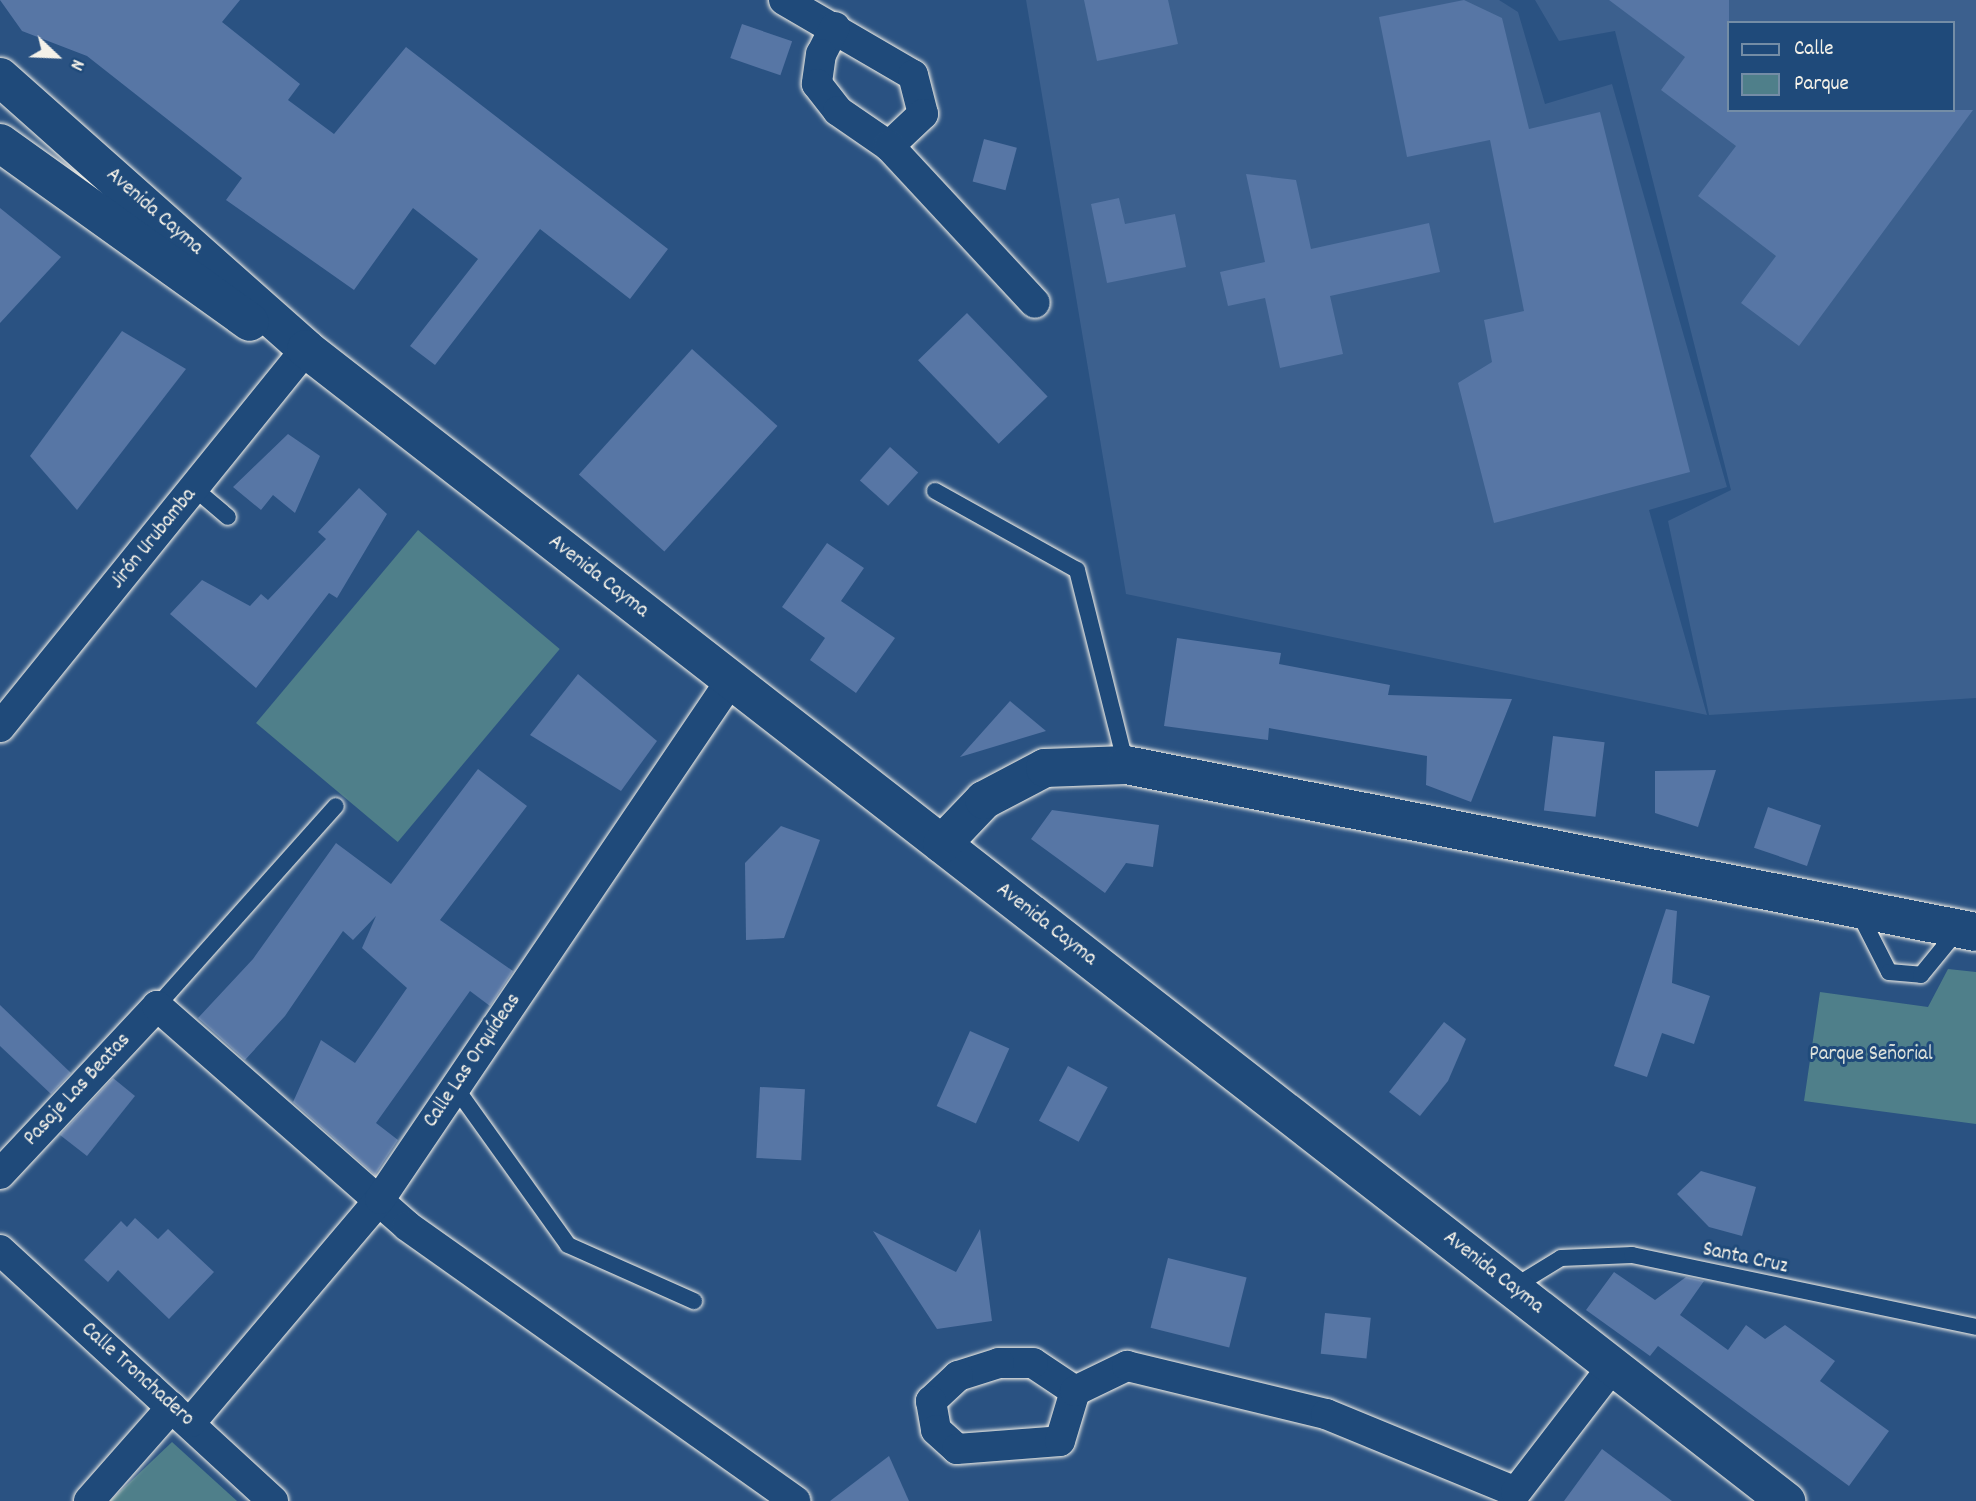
<!DOCTYPE html>
<html>
<head>
<meta charset="utf-8">
<style>
  body { margin:0 }
  #map { position:relative; width:1976px; height:1501px; overflow:hidden; background:#2a5282; font-family:Dekko,sans-serif }
  div>[style] { position:absolute }
  .built>* { inset:0; background:#3c608e }
  .green>* { inset:0; background:#4f7f8a; transform-origin:0 0 }
  .building>* { inset:0; background:#5776a5; transform-origin:0 0 }
  .roads { filter:drop-shadow(0 0 2px #f4f1e8) drop-shadow(0 0 2px #f4f1e8) }
  .lane>* { height:16px; margin:-8px; padding:0 8px; transform-origin:8px; border-radius:8px; background:#1f4a7a }
  .street>* { height:30px; margin:-15px; padding:0 15px; transform-origin:15px; border-radius:15px; background:#1f4a7a }
  .secondary>* { height:38px; margin:-19px; padding:0 19px; transform-origin:19px; border-radius:19px; background:#1f4a7a }
  span { translate:-50% -50%; white-space:nowrap; text-align:center; line-height:1.15; -webkit-text-stroke:6px #1f4a7a; paint-order:stroke }
  .street-label { font-size:21px; color:#f4f1e8 }
  .park-label { font-size:21px; color:#dbe0da }
  .legend { position:absolute; left:1727px; top:21px; width:228px; height:91px; box-sizing:border-box; background:#1f4a7a; border:2px solid #748da6; margin:0; padding:9px 12px; list-style:none; font-size:21px; color:#f4f1e8 }
  .legend li { display:flex; align-items:center; gap:14px; height:35px }
  .legend b { width:35px; border:2px solid #748da6 }
  .north { position:absolute; left:21px; top:21px; width:70px; height:70px; -webkit-text-stroke:5px #1f4a7a; paint-order:stroke; rotate:113deg; font-size:19px; font-weight:700; line-height:28px; text-align:center; color:#f4f1e8 }
  .north::after { content:''; display:block; margin:auto; width:24px; height:32px; background:#f4f1e8; clip-path:polygon(50% 0,100% 100%,50% 72%,0 100%) }
</style>
</head>
<body>
<div id="map">
  <div class="built">
    <div style="clip-path:polygon(1026px 0,1499px 0,1518px 12px,1545px 104px,1612px 84px,1727px 487px,1649px 510px,1707px 715px,1126px 594px)"></div>
    <div style="clip-path:polygon(evenodd,1535px 0,1976px 0,1976px 698px,1709px 715px,1668px 521px,1731px 490px,1615px 31px,1559px 41px,1535px 0,1729px 23px,1953px 23px,1953px 110px,1729px 110px,1729px 23px)"></div>
  </div>
  <div class="green">
    <div style="left:418px;top:530px;width:185px;height:252px;rotate:40deg"></div>
    <div style="clip-path:polygon(1948px 969px,1976px 972px,1976px 1124px,1804px 1101px,1820px 992px,1928px 1007px)"></div>
    <div style="clip-path:polygon(172px 1442px,237px 1501px,110px 1501px)"></div>
  </div>
  <div class="building">
    <div style="clip-path:polygon(0 0,240px 0,222px 22px,300px 84px,288px 100px,334px 134px,406px 47px,668px 249px,630px 299px,540px 229px,435px 365px,410px 346px,478px 259px,413px 208px,354px 290px,226px 200px,242px 178px,87px 56px,22px 31px)"></div>
    <div style="clip-path:polygon(1084px 0,1168px 0,1178px 44px,1097px 61px)"></div>
    <div style="clip-path:polygon(1464px 0,1502px 18px,1529px 129px,1600px 112px,1690px 472px,1494px 523px,1458px 383px,1492px 362px,1484px 320px,1524px 311px,1490px 140px,1407px 157px,1379px 17px)"></div>
    <div style="clip-path:polygon(1609px 0,1729px 0,1729px 110px,1973px 110px,1799px 346px,1741px 303px,1776px 256px,1698px 196px,1736px 146px,1661px 90px,1685px 57px)"></div>
    <div style="left:742px;top:24px;width:53px;height:36px;rotate:19deg"></div>
    <div style="left:984px;top:139px;width:34px;height:44px;rotate:15deg"></div>
    <div style="clip-path:polygon(1246px 174px,1296px 180px,1311px 249px,1429px 223px,1440px 272px,1330px 296px,1343px 354px,1280px 368px,1265px 298px,1228px 306px,1220px 272px,1265px 262px)"></div>
    <div style="clip-path:polygon(1119px 198px,1125px 224px,1175px 214px,1186px 267px,1107px 283px,1091px 204px)"></div>
    <div style="clip-path:polygon(0 208px,61px 257px,0 323px)"></div>
    <div style="left:967px;top:313px;width:116px;height:68px;rotate:46deg"></div>
    <div style="clip-path:polygon(122px 331px,186px 369px,77px 510px,30px 456px)"></div>
    <div style="left:692px;top:349px;width:115px;height:169px;rotate:42deg"></div>
    <div style="clip-path:polygon(288px 434px,320px 456px,295px 513px,273px 495px,261px 510px,233px 487px)"></div>
    <div style="left:890px;top:447px;width:38px;height:45px;rotate:42deg"></div>
    <div style="clip-path:polygon(359px 488px,387px 514px,337px 598px,329px 593px,256px 688px,170px 614px,202px 580px,250px 606px,261px 594px,268px 600px,326px 539px,318px 532px)"></div>
    <div style="clip-path:polygon(827px 543px,864px 568px,841px 601px,895px 638px,856px 693px,810px 660px,825px 638px,782px 607px)"></div>
    <div style="clip-path:polygon(1177px 638px,1281px 653px,1279px 664px,1390px 685px,1388px 695px,1512px 699px,1471px 802px,1426px 785px,1427px 756px,1269px 728px,1268px 740px,1164px 726px)"></div>
    <div style="clip-path:polygon(578px 674px,657px 741px,621px 791px,530px 735px)"></div>
    <div style="clip-path:polygon(1010px 701px,1046px 731px,960px 757px)"></div>
    <div style="left:1553px;top:736px;width:52px;height:75px;rotate:7deg"></div>
    <div style="clip-path:polygon(478px 769px,527px 806px,440px 920px,513px 971px,490px 1006px,470px 991px,376px 1123px,398px 1140px,375px 1175px,293px 1102px,321px 1040px,355px 1063px,407px 988px,362px 948px,376px 916px,353px 940px,343px 931px,285px 1016px,245px 1060px,198px 1018px,253px 959px,336px 843px,391px 884px)"></div>
    <div style="clip-path:polygon(1716px 770px,1698px 827px,1655px 813px,1655px 771px)"></div>
    <div style="left:1768px;top:807px;width:56px;height:43px;rotate:19deg"></div>
    <div style="clip-path:polygon(1052px 810px,1159px 825px,1153px 867px,1126px 863px,1105px 893px,1031px 839px)"></div>
    <div style="clip-path:polygon(781px 826px,820px 840px,784px 938px,746px 940px,745px 863px)"></div>
    <div style="clip-path:polygon(1666px 909px,1677px 911px,1672px 983px,1710px 996px,1694px 1044px,1662px 1033px,1647px 1077px,1614px 1066px)"></div>
    <div style="clip-path:polygon(0 1005px,71px 1073px,51px 1094px,0 1046px)"></div>
    <div style="clip-path:polygon(1444px 1022px,1466px 1039px,1448px 1081px,1420px 1116px,1389px 1092px)"></div>
    <div style="left:970px;top:1031px;width:43px;height:82px;rotate:24deg"></div>
    <div style="left:1068px;top:1066px;width:45px;height:62px;rotate:28deg"></div>
    <div style="clip-path:polygon(113px 1078px,135px 1096px,87px 1156px,60px 1135px)"></div>
    <div style="left:760px;top:1087px;width:45px;height:71px;rotate:3deg"></div>
    <div style="clip-path:polygon(1701px 1171px,1756px 1187px,1742px 1236px,1709px 1227px,1677px 1194px)"></div>
    <div style="clip-path:polygon(135px 1218px,158px 1239px,168px 1229px,214px 1272px,169px 1319px,118px 1270px,108px 1282px,84px 1260px,121px 1221px,127px 1227px)"></div>
    <div style="clip-path:polygon(980px 1229px,992px 1321px,937px 1329px,873px 1231px,956px 1272px)"></div>
    <div style="left:1168px;top:1258px;width:81px;height:72px;rotate:14deg"></div>
    <div style="clip-path:polygon(1614px 1272px,1655px 1300px,1686px 1277px,1704px 1281px,1680px 1315px,1728px 1350px,1746px 1325px,1765px 1339px,1785px 1325px,1835px 1361px,1820px 1381px,1889px 1431px,1849px 1486px,1658px 1346px,1650px 1356px,1586px 1310px)"></div>
    <div style="left:1325px;top:1313px;width:46px;height:41px;rotate:6deg"></div>
    <div style="clip-path:polygon(1602px 1449px,1672px 1501px,1564px 1501px)"></div>
    <div style="clip-path:polygon(889px 1456px,909px 1501px,830px 1501px)"></div>
  </div>
  <div class="roads">
    <div class="lane">
      <div style="left:195px;top:489px;width:43px;rotate:40.3deg"></div>
      <div style="left:935px;top:491px;width:162px;rotate:29.1deg"></div>
      <div style="left:1077px;top:570px;width:201px;rotate:75.9deg"></div>
      <div style="left:1859px;top:913px;width:66px;rotate:63deg"></div>
      <div style="left:1889px;top:972px;width:32px;rotate:5deg"></div>
      <div style="left:1921px;top:975px;width:57px;rotate:-50.7deg"></div>
      <div style="left:157px;top:1006px;width:268px;rotate:-48.2deg"></div>
      <div style="left:455px;top:1087px;width:194px;rotate:54.4deg"></div>
      <div style="left:568px;top:1245px;width:138px;rotate:24deg"></div>
      <div style="left:1512px;top:1288px;width:57px;rotate:-31.5deg"></div>
      <div style="left:1561px;top:1258px;width:71px;rotate:-2.4deg"></div>
      <div style="left:1632px;top:1255px;width:351px;rotate:11.8deg"></div>
    </div>
    <div class="street">
      <div style="left:784px;top:0;width:149px;rotate:30.2deg"></div>
      <div style="left:913px;top:75px;width:40px;rotate:75.6deg"></div>
      <div style="left:923px;top:114px;width:47px;rotate:136.7deg"></div>
      <div style="left:835px;top:27px;width:30px;rotate:117deg"></div>
      <div style="left:821px;top:54px;width:30px;rotate:98deg"></div>
      <div style="left:817px;top:84px;width:34px;rotate:52deg"></div>
      <div style="left:838px;top:111px;width:62px;rotate:34.5deg"></div>
      <div style="left:889px;top:146px;width:214px;rotate:47.1deg"></div>
      <div style="left:0;top:727px;width:486px;rotate:-51deg"></div>
      <div style="left:0;top:1174px;width:230px;rotate:-46.9deg"></div>
      <div style="left:157px;top:1006px;width:333px;rotate:41.3deg"></div>
      <div style="left:407px;top:1226px;width:476px;rotate:35.3deg"></div>
      <div style="left:0;top:1250px;width:371px;rotate:42.6deg"></div>
      <div style="left:1075px;top:1391px;width:50px;rotate:-146.3deg"></div>
      <div style="left:1033px;top:1363px;width:34px;rotate:180deg"></div>
      <div style="left:999px;top:1363px;width:43px;rotate:162.4deg"></div>
      <div style="left:958px;top:1376px;width:37px;rotate:137deg"></div>
      <div style="left:931px;top:1401px;width:29px;rotate:80deg"></div>
      <div style="left:936px;top:1430px;width:28px;rotate:42deg"></div>
      <div style="left:957px;top:1449px;width:103px;rotate:-4.4deg"></div>
      <div style="left:1060px;top:1441px;width:52px;rotate:-73.3deg"></div>
      <div style="left:1075px;top:1391px;width:58px;rotate:-25.7deg"></div>
      <div style="left:1127px;top:1366px;width:205px;rotate:13.6deg"></div>
      <div style="left:1326px;top:1414px;width:205px;rotate:22.3deg"></div>
      <div style="left:1516px;top:1492px;width:159px;rotate:-52.4deg"></div>
      <div style="left:191px;top:1422px;width:292px;rotate:-49.7deg"></div>
      <div style="left:380px;top:1199px;width:627px;rotate:-55.93deg"></div>
      <div style="left:89px;top:1501px;width:125px;rotate:-48.6deg"></div>
    </div>
    <div class="secondary">
      <div style="left:0;top:77px;width:409px;rotate:41.6deg"></div>
      <div style="left:306px;top:349px;width:1876px;rotate:37.9deg"></div>
      <div style="left:0;top:143px;width:307px;rotate:35.6deg"></div>
      <div style="left:942px;top:844px;width:61px;rotate:-46.3deg"></div>
      <div style="left:984px;top:800px;width:69px;rotate:-27.7deg"></div>
      <div style="left:1045px;top:768px;width:81px;rotate:-2.1deg"></div>
      <div style="left:1126px;top:765px;width:866px;rotate:11.12deg"></div>
    </div>
  </div>
  <div class="street-label">
    <span style="left:154px;top:212px;rotate:41deg">Avenida Cayma</span>
    <span style="left:154px;top:539px;rotate:-51deg">Jirón Urubamba</span>
    <span style="left:598px;top:577px;rotate:38deg">Avenida Cayma</span>
    <span style="left:1046px;top:925px;rotate:38deg">Avenida Cayma</span>
    <span style="left:473px;top:1061px;rotate:-56deg">Calle Las Orquídeas</span>
    <span style="left:78px;top:1090px;rotate:-47deg">Pasaje Las Beatas</span>
    <span style="left:1745px;top:1259px;rotate:12deg">Santa Cruz</span>
    <span style="left:1493px;top:1273px;rotate:38deg">Avenida Cayma</span>
    <span style="left:137px;top:1375px;rotate:42deg">Calle Tronchadero</span>
  </div>
  <div class="park-label">
    <span style="left:1871px;top:1055px">Parque Señorial</span>
  </div>
  <ul class="legend">
  <li><b style="height:9px;background:#1f4a7a"></b>Calle</li>
  <li><b style="height:19px;background:#4f7f8a"></b>Parque</li>
  </ul>
  <div class="north">N</div>
</div>
</body>
</html>
